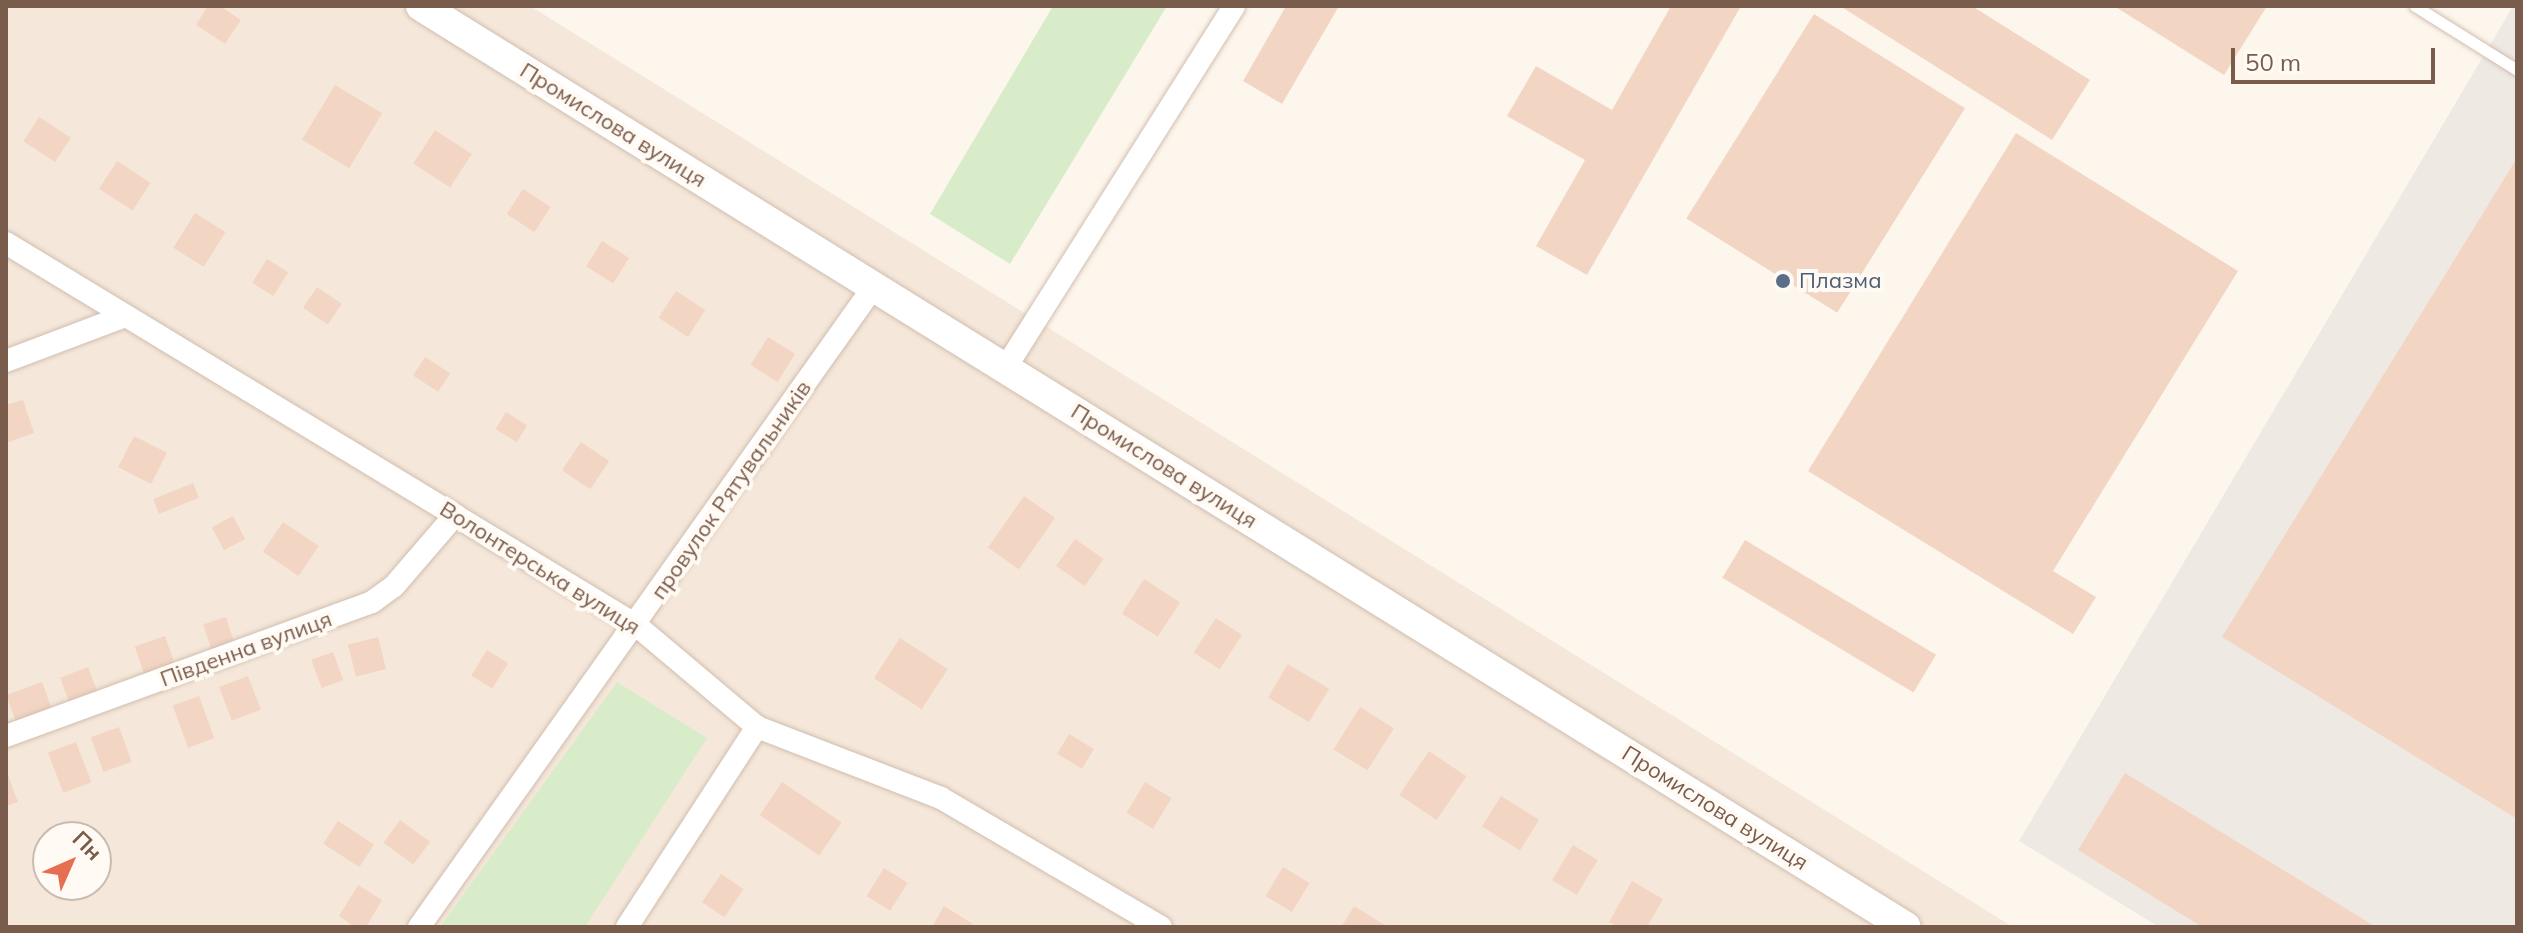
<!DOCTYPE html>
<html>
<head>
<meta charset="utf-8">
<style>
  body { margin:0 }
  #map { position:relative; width:2523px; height:933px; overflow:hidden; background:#fdf6ec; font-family:Mulish,sans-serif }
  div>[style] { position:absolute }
  .residential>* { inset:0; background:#f5e8da }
  .industrial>* { inset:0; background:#efe9e4 }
  .green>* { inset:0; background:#d8ecc9 }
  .building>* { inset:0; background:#f3d5c3; transform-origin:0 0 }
  .roads { filter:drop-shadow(0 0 2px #d1beb0) drop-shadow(0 0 2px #d1beb0) }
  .lane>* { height:11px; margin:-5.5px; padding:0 5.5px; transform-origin:5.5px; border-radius:5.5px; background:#fff }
  .street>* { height:22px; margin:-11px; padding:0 11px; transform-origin:11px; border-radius:11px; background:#fff }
  .secondary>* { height:30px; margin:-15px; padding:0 15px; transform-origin:15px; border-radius:15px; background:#fff }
  .dots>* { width:22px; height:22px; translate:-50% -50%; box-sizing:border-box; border:4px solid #fffaf3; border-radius:50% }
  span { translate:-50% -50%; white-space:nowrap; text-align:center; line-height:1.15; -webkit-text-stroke:8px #fffaf3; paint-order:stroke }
  .street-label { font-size:22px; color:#7a5c4d }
  .service-label { font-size:22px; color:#4e5e75 }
  .left { translate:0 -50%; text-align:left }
  .frame { position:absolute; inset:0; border:8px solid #7a5c4d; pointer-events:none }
  .north { position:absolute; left:32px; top:821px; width:80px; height:80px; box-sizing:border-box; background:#fffaf3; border:2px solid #cabbb1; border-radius:50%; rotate:45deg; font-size:22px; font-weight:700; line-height:32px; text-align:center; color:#7a5c4d }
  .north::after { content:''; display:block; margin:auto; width:28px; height:36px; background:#e76f51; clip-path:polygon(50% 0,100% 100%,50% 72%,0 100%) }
  .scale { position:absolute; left:2231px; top:48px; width:204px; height:36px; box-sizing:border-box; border:4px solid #7a5c4d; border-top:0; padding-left:10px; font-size:24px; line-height:28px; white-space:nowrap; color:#7a5c4d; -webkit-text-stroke:6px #fffaf3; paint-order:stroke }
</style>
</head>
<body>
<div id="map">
  <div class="residential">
    <div style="clip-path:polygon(evenodd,6px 6px,530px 6px,2013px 927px,6px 927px,6px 6px,48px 837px,96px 837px,96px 885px,48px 885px,48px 837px)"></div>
  </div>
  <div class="industrial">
    <div style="clip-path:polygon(2513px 6px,2517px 6px,2517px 927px,2159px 927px,2019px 841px)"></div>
  </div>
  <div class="green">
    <div style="clip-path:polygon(1053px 6px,1167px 6px,1010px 264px,930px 214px)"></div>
    <div style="clip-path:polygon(617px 682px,707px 738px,585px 927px,440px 927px)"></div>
  </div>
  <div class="building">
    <div style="clip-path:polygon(208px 6px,220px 6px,241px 20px,225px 44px,196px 25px)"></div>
    <div style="clip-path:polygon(1286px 6px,1339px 6px,1282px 104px,1243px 81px)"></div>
    <div style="clip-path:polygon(1671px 6px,1741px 6px,1587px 275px,1536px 246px,1585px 160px,1507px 116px,1536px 66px,1612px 110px)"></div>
    <div style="clip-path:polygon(1840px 6px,1972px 6px,2090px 80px,2052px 140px)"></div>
    <div style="clip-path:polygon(2114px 6px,2267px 6px,2224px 75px)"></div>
    <div style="left:1814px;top:14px;width:178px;height:241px;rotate:32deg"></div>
    <div style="left:335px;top:85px;width:55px;height:64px;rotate:31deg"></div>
    <div style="left:39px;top:117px;width:38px;height:29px;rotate:33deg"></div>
    <div style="left:435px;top:130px;width:44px;height:40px;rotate:33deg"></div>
    <div style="clip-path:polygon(2016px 133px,2238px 271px,2053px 571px,2096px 597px,2073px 634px,1808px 471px)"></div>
    <div style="clip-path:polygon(2517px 158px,2517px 819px,2222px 637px)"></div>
    <div style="left:117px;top:161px;width:40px;height:33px;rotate:33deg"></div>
    <div style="left:523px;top:189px;width:33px;height:30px;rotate:33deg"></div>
    <div style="left:195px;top:213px;width:36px;height:41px;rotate:32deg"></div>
    <div style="left:602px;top:241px;width:32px;height:30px;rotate:32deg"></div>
    <div style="left:267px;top:259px;width:25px;height:28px;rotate:32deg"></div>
    <div style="left:317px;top:287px;width:30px;height:25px;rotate:34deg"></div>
    <div style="left:676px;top:291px;width:35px;height:32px;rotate:33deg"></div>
    <div style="left:768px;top:337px;width:32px;height:33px;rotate:32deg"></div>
    <div style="left:425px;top:357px;width:30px;height:22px;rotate:33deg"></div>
    <div style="clip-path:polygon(23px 400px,34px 433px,6px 443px,6px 405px)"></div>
    <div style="left:506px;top:412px;width:25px;height:20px;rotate:32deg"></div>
    <div style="left:134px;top:436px;width:37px;height:35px;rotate:27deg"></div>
    <div style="left:581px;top:442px;width:34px;height:34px;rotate:34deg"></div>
    <div style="left:193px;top:483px;width:16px;height:43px;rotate:68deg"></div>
    <div style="left:1024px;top:496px;width:38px;height:63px;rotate:35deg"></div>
    <div style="left:233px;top:516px;width:26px;height:24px;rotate:62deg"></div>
    <div style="left:283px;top:522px;width:43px;height:36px;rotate:34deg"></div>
    <div style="left:1075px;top:539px;width:35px;height:33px;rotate:35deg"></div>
    <div style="left:1745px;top:540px;width:223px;height:44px;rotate:31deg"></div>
    <div style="left:1144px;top:579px;width:43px;height:41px;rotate:33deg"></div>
    <div style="left:226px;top:617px;width:28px;height:24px;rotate:72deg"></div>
    <div style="left:1216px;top:618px;width:31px;height:41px;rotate:33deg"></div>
    <div style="left:165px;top:636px;width:31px;height:32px;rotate:71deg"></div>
    <div style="left:378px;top:637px;width:33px;height:31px;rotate:76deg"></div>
    <div style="left:900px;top:638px;width:57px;height:48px;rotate:33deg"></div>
    <div style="left:487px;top:650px;width:25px;height:30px;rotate:32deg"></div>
    <div style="left:333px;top:652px;width:30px;height:23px;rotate:70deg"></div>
    <div style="left:1288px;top:664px;width:48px;height:39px;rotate:31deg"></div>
    <div style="left:88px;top:667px;width:31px;height:30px;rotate:69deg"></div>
    <div style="left:248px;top:676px;width:36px;height:31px;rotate:69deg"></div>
    <div style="left:42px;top:682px;width:29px;height:38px;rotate:70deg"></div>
    <div style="left:199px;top:696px;width:45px;height:28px;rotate:70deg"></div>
    <div style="left:1360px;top:707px;width:40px;height:50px;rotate:32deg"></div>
    <div style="left:119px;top:727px;width:37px;height:30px;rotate:70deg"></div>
    <div style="left:1069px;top:734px;width:29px;height:23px;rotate:31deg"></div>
    <div style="left:76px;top:742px;width:43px;height:30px;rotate:69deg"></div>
    <div style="left:1429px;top:751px;width:45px;height:53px;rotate:34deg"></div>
    <div style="clip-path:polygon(6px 770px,18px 802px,6px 806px)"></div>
    <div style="clip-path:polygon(2125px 773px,2376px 927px,2202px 927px,2078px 850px)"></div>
    <div style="left:782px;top:782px;width:72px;height:40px;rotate:34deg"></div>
    <div style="left:1145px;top:782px;width:31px;height:36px;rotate:31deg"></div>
    <div style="left:1501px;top:796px;width:45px;height:36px;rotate:32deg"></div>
    <div style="left:400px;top:820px;width:37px;height:28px;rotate:36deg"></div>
    <div style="left:338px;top:821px;width:43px;height:27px;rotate:33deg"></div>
    <div style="left:1573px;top:845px;width:29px;height:41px;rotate:31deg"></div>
    <div style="left:1283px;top:867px;width:31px;height:34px;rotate:31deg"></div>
    <div style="left:884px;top:868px;width:28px;height:33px;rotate:32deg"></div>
    <div style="left:721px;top:874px;width:27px;height:34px;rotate:34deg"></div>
    <div style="clip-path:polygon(1632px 881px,1663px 899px,1647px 927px,1618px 927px,1609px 922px)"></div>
    <div style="clip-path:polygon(358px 885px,382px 900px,366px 927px,355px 927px,339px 916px)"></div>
    <div style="clip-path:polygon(944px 906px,973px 924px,971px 927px,932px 927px)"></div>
    <div style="clip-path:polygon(1354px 906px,1388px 927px,1341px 927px)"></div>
  </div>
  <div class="roads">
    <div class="lane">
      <div style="left:2415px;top:6px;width:120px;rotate:32.1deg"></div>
    </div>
    <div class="street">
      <div style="left:6px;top:243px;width:737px;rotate:31.23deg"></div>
      <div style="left:636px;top:625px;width:158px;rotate:40.1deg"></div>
      <div style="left:757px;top:727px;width:197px;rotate:21.1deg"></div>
      <div style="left:941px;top:798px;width:255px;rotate:30.4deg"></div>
      <div style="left:6px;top:361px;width:127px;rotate:-20.7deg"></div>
      <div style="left:1006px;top:367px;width:427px;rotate:-57.7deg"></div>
      <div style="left:6px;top:736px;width:390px;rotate:-20.1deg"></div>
      <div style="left:372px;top:602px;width:27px;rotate:-36deg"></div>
      <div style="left:394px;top:586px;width:94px;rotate:-49.3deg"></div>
      <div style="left:419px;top:927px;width:786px;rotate:-54.63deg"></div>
      <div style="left:627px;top:927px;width:239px;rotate:-57deg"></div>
    </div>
    <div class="secondary">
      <div style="left:421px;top:6px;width:1747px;rotate:31.81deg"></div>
    </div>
  </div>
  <div class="dots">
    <div style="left:1783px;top:281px;background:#5c6f8a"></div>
  </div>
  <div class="street-label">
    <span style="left:613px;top:125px;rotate:32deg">Промислова вулиця</span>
    <span style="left:1164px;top:466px;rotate:32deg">Промислова вулиця</span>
    <span style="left:731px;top:490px;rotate:-55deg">провулок Рятувальників</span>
    <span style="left:540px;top:568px;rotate:32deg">Волонтерська вулиця</span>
    <span style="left:246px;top:649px;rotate:-20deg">Південна вулиця</span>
    <span style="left:1715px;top:808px;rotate:32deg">Промислова вулиця</span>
  </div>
  <div class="service-label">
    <span class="left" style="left:1799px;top:281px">Плазма</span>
  </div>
  <div class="frame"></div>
  <div class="north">Пн</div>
  <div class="scale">50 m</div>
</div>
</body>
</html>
